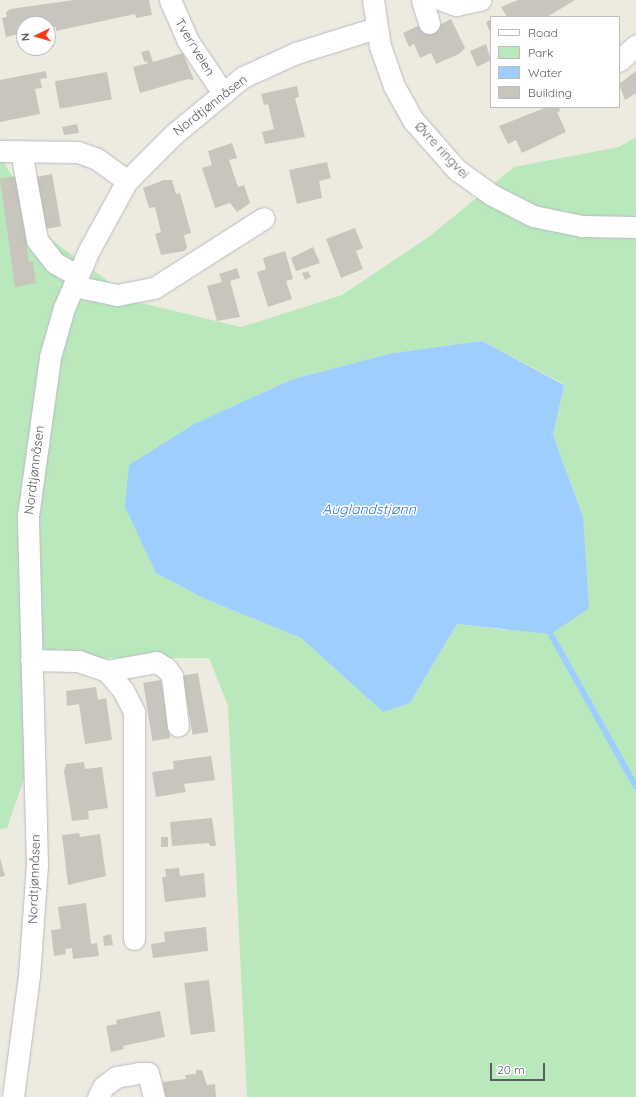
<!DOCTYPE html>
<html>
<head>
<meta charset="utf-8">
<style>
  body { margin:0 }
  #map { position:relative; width:636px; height:1097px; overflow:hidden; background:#edebe0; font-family:Quicksand,sans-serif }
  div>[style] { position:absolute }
  .green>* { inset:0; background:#b9e8bd }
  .water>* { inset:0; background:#9eceff }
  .stream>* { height:5.5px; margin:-2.75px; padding:0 2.75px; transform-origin:2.75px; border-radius:2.75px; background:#9eceff }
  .building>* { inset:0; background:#c8c5bd; transform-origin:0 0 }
  .roads { filter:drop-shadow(0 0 1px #b8bac0) drop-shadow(0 0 1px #b8bac0) }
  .minor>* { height:21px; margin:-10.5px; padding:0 10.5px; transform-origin:10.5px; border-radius:10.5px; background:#fff }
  span { translate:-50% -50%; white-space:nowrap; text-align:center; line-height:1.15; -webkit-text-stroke:3px #fff; paint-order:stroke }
  .street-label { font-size:13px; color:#595c62 }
  .water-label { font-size:14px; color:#3774cc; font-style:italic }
  .legend { position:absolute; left:490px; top:16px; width:130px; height:92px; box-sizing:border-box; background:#fff; border:1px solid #bdbec0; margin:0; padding:5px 7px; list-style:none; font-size:12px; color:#595c62 }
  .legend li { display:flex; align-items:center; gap:8px; height:20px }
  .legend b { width:20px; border:1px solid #bdbec0 }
  .north { position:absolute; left:16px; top:16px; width:40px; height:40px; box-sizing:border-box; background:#fff; border:1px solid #bdbec0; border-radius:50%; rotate:265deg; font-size:11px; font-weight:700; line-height:16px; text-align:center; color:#595c62 }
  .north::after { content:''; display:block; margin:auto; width:14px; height:18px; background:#f83d1c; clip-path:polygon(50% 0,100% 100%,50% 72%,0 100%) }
  .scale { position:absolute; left:490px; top:1063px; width:55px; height:18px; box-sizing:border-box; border:2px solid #595c62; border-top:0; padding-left:5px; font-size:12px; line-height:14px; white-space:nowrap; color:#595c62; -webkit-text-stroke:3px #fff; paint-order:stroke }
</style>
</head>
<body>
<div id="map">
  <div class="green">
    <div style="clip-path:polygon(evenodd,636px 137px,636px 1097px,247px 1097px,228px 706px,209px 658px,105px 658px,26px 671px,24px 779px,7px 828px,0 829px,0 156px,50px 239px,137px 302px,241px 327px,342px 295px,430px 236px,514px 167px,619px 147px,636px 137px,482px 341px,564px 384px,553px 435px,583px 517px,507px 630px,457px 624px,410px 703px,383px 712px,301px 638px,203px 598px,156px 573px,196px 423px,293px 379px,393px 353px,482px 341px)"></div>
  </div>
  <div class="water">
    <div style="clip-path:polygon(482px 341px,564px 385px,553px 435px,583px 517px,589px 608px,551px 634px,457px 624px,410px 703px,383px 712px,301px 638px,203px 598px,156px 573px,125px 507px,129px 465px,196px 423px,293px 379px,393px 353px)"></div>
  </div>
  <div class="stream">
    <div style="left:551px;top:634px;width:174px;rotate:60.8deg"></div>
  </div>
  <div class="building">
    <div style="clip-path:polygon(74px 0,149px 0,152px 15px,136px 18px,135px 14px,56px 31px,56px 27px,48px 28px,48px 24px,24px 24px,24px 33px,6px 37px,2px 18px,7px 17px,6px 12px,10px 9px)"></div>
    <div style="clip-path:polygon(518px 0,575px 0,547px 17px,507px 17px,501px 7px)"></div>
    <div style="clip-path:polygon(451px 19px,465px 48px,459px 54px,436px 64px,431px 53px,420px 58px,414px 44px,409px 47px,403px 33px,424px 23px,428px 31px)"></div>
    <div style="clip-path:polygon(491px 20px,491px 35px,486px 22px)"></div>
    <div style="clip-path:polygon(486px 44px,491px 60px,477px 67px,470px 51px)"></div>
    <div style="clip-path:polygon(149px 50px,153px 62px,183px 53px,194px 80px,188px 79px,140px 93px,133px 67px,149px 63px,144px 61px,141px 52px)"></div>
    <div style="clip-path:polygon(46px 71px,47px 78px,40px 79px,42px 88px,35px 89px,40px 114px,0 122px,0 80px)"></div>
    <div style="clip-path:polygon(636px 71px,636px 93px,625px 100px,619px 84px)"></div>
    <div style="left:107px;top:72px;width:28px;height:53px;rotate:80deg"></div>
    <div style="clip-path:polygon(297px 86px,299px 97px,295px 98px,305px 137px,265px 144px,262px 132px,274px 129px,268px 104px,264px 105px,261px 94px)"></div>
    <div style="clip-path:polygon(547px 107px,559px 107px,560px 111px,557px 112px,566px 132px,522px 153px,516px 140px,508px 144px,499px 126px)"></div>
    <div style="clip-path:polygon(77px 124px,79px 133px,64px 135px,62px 127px)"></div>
    <div style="clip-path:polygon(232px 143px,237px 158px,229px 160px,238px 187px,244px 185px,250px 203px,237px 212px,230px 203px,215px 208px,202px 168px,212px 165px,208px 151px)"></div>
    <div style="clip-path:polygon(327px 162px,331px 178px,319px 181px,322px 198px,297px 204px,289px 170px)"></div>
    <div style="left:52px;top:174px;width:53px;height:18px;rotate:80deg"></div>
    <div style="clip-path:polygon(16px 176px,29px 262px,33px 262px,36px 283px,15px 287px,0 179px)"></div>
    <div style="clip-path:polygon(164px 180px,172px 180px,176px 194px,180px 193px,191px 233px,184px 235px,187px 248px,184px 251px,161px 255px,155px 234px,161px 232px,155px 207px,149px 208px,143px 188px)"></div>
    <div style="clip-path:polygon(355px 228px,363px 248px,356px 251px,363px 269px,341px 278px,326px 239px)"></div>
    <div style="clip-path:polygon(313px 247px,320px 263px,296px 271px,291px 258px)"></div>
    <div style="clip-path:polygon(285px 251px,293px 279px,286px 281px,292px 299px,268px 307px,257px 272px,266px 269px,263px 258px)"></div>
    <div style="clip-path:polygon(237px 268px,240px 278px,230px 281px,240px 317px,217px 321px,207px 286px,222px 282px,219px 274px)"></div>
    <div style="clip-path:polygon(308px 271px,311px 277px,305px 280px,302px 273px)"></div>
    <div style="left:198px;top:673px;width:60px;height:16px;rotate:80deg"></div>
    <div style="left:161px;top:680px;width:59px;height:18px;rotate:81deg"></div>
    <div style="clip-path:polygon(96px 687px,98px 700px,106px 698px,112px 740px,85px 744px,79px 704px,67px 706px,66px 691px)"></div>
    <div style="clip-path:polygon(211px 756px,215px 780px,184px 784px,186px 792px,156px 797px,152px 772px,174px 769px,173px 761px)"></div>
    <div style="clip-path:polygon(84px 762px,85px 769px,102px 767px,108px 808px,88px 811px,89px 819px,72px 821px,64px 771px,66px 764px)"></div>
    <div style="clip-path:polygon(212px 818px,216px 846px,210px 846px,209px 843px,172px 846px,170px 822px)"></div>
    <div style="clip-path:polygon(79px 833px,80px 837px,100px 834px,106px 876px,68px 885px,62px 835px)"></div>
    <div style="left:161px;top:837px;width:7px;height:10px"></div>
    <div style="clip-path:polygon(0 858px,5px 876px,0 877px)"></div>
    <div style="clip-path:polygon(179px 868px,180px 876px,204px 873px,206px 897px,165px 902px,162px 877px,166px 877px,165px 869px)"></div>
    <div style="clip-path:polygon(86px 903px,91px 944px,97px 943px,99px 956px,73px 959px,72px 948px,65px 949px,66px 954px,54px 956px,51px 930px,61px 929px,58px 907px)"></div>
    <div style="clip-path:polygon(206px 927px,208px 951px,153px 958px,151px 944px,165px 942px,164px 932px)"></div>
    <div style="clip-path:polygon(111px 934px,113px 945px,104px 946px,103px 936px)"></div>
    <div style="left:209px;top:980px;width:52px;height:25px;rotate:83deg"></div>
    <div style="clip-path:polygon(160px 1011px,165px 1037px,123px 1046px,124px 1049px,111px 1052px,106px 1026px,117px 1024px,116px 1020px)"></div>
    <div style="clip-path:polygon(196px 1070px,202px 1070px,207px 1085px,215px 1084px,216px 1097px,165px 1097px,163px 1082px,186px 1079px,185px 1075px,196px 1074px)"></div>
  </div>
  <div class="roads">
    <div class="minor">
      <div style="left:170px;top:0;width:45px;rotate:66.3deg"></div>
      <div style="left:188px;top:41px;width:63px;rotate:56.1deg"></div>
      <div style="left:373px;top:0;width:47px;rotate:81.3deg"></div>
      <div style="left:380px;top:46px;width:42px;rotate:70.7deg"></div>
      <div style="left:394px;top:86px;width:39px;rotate:61deg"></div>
      <div style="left:413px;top:120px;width:67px;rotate:48.7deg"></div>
      <div style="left:457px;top:170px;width:43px;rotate:35.5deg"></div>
      <div style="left:492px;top:195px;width:46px;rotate:27.1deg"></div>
      <div style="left:533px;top:216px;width:50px;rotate:11.5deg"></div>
      <div style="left:582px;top:226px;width:54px;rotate:1.1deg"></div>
      <div style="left:422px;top:0;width:24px;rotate:73deg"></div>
      <div style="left:442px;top:0;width:15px;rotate:20deg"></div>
      <div style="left:456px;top:5px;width:25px;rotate:-12deg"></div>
      <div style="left:619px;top:61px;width:23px;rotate:-43deg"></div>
      <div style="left:0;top:151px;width:78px;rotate:0.7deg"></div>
      <div style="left:78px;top:152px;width:20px;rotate:20deg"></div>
      <div style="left:97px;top:159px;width:37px;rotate:36deg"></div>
      <div style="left:21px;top:151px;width:90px;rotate:79.8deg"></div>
      <div style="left:37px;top:240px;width:29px;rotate:52deg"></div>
      <div style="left:55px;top:263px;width:26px;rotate:29deg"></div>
      <div style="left:74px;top:286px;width:44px;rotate:11.8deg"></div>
      <div style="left:117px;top:295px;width:38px;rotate:-11deg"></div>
      <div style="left:154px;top:288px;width:130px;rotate:-32.5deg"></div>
      <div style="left:31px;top:660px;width:47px;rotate:1.2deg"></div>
      <div style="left:78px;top:661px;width:31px;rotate:19deg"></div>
      <div style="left:107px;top:671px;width:25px;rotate:50deg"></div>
      <div style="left:123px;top:690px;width:25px;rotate:63deg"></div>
      <div style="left:134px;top:712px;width:227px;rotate:90deg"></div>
      <div style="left:107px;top:671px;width:50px;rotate:-10.4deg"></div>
      <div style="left:156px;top:662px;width:12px;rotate:31deg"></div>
      <div style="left:166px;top:668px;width:10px;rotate:53deg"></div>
      <div style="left:172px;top:676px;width:50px;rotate:83.2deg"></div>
      <div style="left:13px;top:1097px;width:122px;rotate:-82.5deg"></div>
      <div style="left:29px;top:976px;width:111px;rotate:-85.9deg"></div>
      <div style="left:37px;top:865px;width:349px;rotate:-91.5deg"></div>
      <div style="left:28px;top:516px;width:161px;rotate:-82.1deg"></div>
      <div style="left:50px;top:357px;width:51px;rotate:-74.1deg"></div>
      <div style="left:64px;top:308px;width:63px;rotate:-66.7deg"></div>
      <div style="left:89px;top:250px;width:79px;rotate:-61.2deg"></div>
      <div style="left:127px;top:181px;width:66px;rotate:-45deg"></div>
      <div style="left:174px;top:134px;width:89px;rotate:-39.6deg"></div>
      <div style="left:243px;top:77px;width:58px;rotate:-24.4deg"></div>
      <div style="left:296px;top:53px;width:84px;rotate:-17.4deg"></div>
      <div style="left:98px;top:1097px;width:11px;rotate:-63deg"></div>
      <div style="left:103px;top:1087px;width:16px;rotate:-38deg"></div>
      <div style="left:116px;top:1077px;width:23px;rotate:-10deg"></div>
      <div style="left:139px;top:1073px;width:9px"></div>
      <div style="left:148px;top:1073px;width:25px;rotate:76deg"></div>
    </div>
  </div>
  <div class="street-label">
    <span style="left:195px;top:47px;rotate:59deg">Tverrveien</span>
    <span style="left:210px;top:105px;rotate:-38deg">Nordtjønnåsen</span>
    <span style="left:442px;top:150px;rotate:47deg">Øvre ringvei</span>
    <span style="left:34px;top:470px;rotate:-83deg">Nordtjønnåsen</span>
    <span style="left:34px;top:879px;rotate:-88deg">Nordtjønnåsen</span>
  </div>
  <div class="water-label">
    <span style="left:369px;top:509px">Auglandstjønn</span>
  </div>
  <ul class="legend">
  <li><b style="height:5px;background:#fff"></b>Road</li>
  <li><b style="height:11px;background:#b9e8bd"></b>Park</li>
  <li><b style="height:11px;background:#9eceff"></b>Water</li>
  <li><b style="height:11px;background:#c8c5bd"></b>Building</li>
  </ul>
  <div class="north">N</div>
  <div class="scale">20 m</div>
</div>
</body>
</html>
